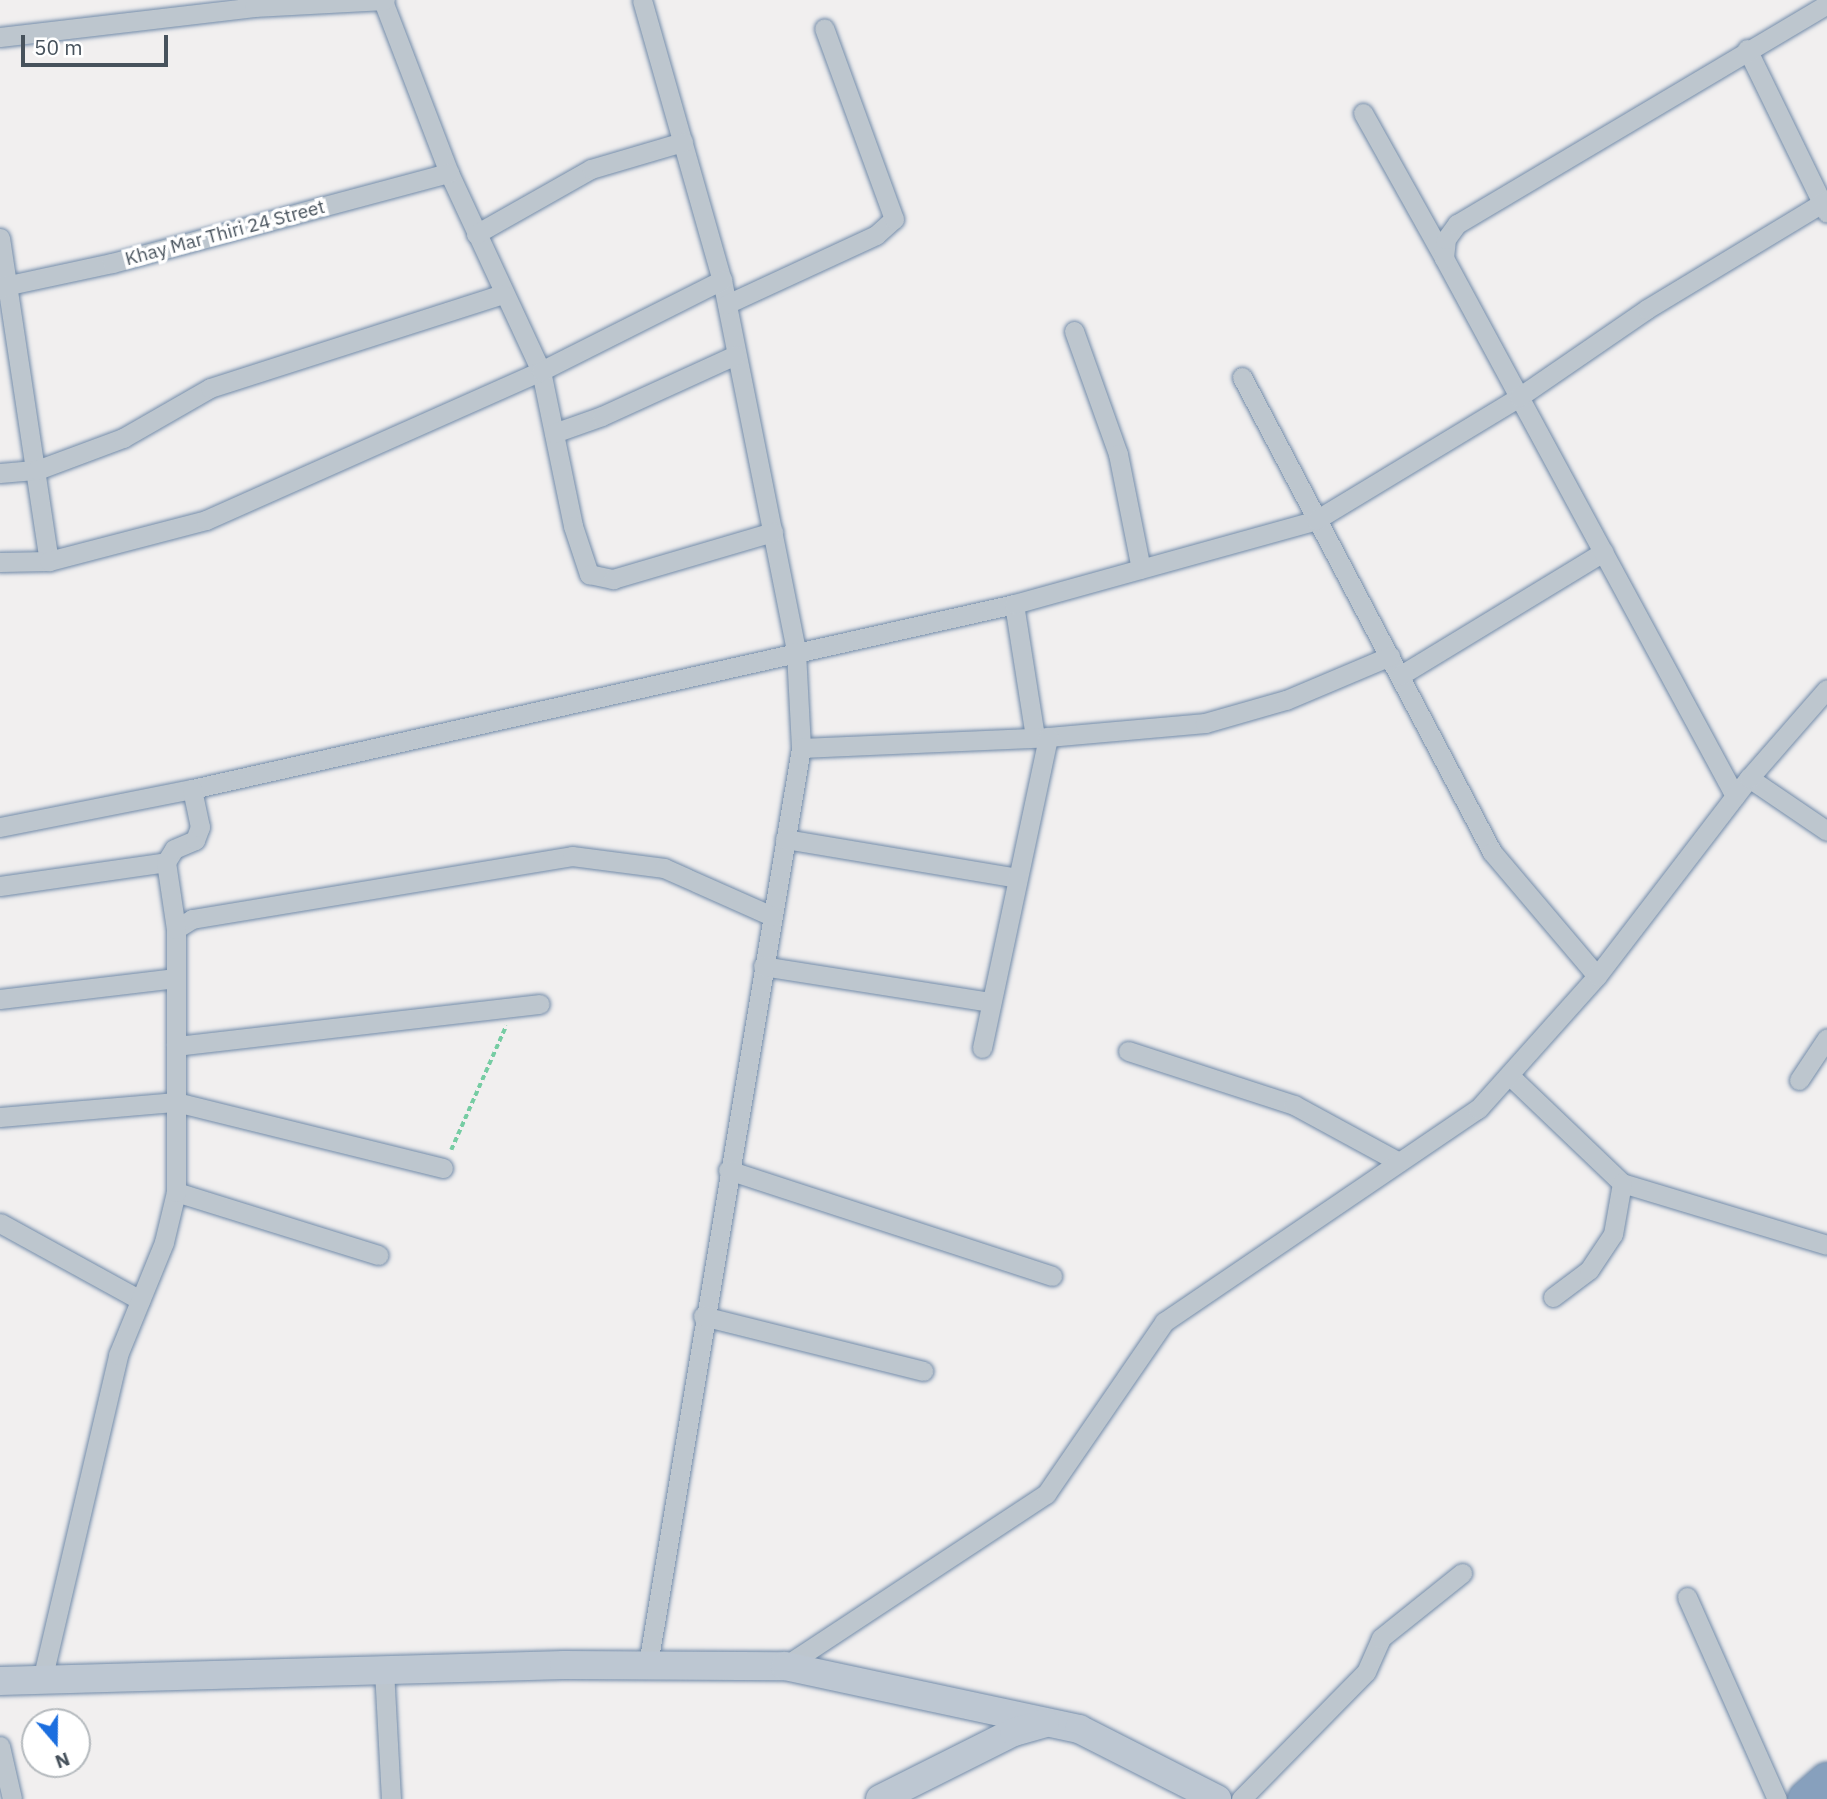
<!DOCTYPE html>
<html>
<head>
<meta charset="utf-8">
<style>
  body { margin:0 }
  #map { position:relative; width:1827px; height:1799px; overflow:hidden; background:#f1efef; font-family:"IBM Plex Sans",sans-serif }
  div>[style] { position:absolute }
  .path>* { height:3.5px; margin-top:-1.75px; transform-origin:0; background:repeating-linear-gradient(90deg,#76cca3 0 5px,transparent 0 8.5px) }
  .roads { filter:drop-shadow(0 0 2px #728ba9) drop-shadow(0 0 2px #728ba9) }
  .street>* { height:19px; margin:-9.5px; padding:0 9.5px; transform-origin:9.5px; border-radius:9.5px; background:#bdc6ce }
  .secondary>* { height:28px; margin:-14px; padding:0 14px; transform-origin:14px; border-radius:14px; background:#bdc7d2 }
  .highway>* { height:37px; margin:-18.5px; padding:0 18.5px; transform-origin:18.5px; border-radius:18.5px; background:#87a0bd }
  span { translate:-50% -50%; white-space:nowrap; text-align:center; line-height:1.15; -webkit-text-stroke:7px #fff; paint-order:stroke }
  .street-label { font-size:19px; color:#47525c }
  .north { position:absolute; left:21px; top:1708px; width:70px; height:70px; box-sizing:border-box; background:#fff; border:2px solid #b5babe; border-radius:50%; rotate:160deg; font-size:19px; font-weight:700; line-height:28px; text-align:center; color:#47525c }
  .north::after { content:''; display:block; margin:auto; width:24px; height:32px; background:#1b6edf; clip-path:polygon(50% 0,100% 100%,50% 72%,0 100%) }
  .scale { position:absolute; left:21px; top:35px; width:147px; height:32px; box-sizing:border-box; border:4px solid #47525c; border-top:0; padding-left:9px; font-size:21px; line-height:24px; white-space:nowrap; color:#47525c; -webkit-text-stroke:5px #fff; paint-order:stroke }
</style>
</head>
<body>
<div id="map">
  <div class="path">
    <div style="left:451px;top:1150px;width:136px;rotate:-66.1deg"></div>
  </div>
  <div class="roads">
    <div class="street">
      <div style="left:642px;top:0;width:291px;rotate:74.1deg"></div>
      <div style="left:722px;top:280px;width:379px;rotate:78.7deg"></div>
      <div style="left:796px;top:652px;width:96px;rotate:87deg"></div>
      <div style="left:801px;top:748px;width:929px;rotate:99.48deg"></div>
      <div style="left:383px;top:1px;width:184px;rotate:69deg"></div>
      <div style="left:449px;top:173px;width:218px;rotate:65.1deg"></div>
      <div style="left:541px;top:371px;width:158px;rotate:78.3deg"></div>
      <div style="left:573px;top:526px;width:51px;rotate:71.6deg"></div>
      <div style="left:589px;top:574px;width:25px;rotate:12deg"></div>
      <div style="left:613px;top:579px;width:167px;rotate:-16.4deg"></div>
      <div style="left:0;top:37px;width:256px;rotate:-6.7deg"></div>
      <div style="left:254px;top:7px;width:131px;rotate:-3.1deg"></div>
      <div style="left:1747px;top:49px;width:182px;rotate:64deg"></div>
      <div style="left:1363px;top:113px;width:166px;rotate:60.8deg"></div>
      <div style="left:476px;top:234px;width:132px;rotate:-29.5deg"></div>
      <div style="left:591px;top:169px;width:96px;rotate:-16.4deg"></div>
      <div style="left:0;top:238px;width:327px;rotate:81.4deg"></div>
      <div style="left:0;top:287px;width:115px;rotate:-12.1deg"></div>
      <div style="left:112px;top:263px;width:349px;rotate:-15deg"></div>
      <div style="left:727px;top:304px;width:164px;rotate:-24.8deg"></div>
      <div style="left:876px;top:235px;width:24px;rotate:-42deg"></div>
      <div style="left:894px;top:219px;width:203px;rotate:-110.1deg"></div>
      <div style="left:1074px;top:331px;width:131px;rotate:70.3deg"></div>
      <div style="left:1118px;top:454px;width:117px;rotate:78.7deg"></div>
      <div style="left:1242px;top:377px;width:537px;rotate:62.24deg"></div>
      <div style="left:1492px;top:852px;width:162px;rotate:49.7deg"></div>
      <div style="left:554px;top:433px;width:51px;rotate:-19.5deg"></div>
      <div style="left:602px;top:416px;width:146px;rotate:-24.6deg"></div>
      <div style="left:0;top:473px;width:37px;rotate:-5deg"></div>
      <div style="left:37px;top:470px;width:92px;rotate:-20.4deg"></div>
      <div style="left:123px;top:438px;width:100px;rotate:-29.9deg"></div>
      <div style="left:210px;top:388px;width:307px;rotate:-17.8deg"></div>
      <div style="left:0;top:562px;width:49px;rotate:-1.2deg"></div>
      <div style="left:49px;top:561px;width:162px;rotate:-14.6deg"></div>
      <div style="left:206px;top:520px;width:367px;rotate:-24deg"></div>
      <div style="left:541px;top:371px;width:203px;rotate:-26.7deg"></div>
      <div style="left:1014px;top:604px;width:135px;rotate:81deg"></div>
      <div style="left:1401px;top:675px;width:237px;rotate:-31.3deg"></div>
      <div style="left:801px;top:748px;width:247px;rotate:-2.5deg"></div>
      <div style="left:1048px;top:737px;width:158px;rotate:-5.1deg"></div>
      <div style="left:1205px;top:723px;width:84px;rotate:-15.9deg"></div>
      <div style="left:1286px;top:700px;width:113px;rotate:-22.9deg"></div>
      <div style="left:1749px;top:778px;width:94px;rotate:34.2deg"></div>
      <div style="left:1735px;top:796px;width:612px;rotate:-118.41deg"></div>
      <div style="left:1444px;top:258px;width:19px;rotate:-84deg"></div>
      <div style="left:1446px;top:239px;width:19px;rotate:-54deg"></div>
      <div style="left:1457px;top:224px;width:430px;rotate:-30.7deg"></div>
      <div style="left:0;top:827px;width:196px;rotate:-11.2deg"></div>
      <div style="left:192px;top:789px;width:843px;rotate:-12.68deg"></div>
      <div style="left:1014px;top:604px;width:313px;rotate:-15.5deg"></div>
      <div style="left:1316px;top:520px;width:237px;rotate:-31.2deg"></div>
      <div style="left:1519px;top:397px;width:155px;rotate:-34.5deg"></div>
      <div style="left:1647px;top:309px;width:210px;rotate:-31.2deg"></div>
      <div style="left:785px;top:839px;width:235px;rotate:9.5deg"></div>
      <div style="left:0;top:886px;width:168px;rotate:-8.2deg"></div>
      <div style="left:176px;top:929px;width:19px;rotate:-32deg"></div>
      <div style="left:192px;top:919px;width:385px;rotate:-9.4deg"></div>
      <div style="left:572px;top:856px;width:93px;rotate:7.4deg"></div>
      <div style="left:664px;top:868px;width:118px;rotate:24deg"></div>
      <div style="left:763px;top:966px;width:231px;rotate:9deg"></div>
      <div style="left:0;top:999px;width:177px;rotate:-6.8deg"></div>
      <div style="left:176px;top:1046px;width:366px;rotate:-6.6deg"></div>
      <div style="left:982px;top:1048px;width:318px;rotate:-78deg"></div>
      <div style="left:1128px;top:1051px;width:175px;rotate:18deg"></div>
      <div style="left:1294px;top:1105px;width:119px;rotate:28.5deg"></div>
      <div style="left:1510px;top:1076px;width:155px;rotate:43.7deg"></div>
      <div style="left:1622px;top:1183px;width:214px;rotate:16.8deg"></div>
      <div style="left:1799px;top:1080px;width:50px;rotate:-56.3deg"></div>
      <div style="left:0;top:1117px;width:177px;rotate:-4.9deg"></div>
      <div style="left:176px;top:1102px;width:275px;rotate:13.9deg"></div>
      <div style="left:728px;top:1170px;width:341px;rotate:18.1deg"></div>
      <div style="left:176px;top:1192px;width:212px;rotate:17.3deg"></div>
      <div style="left:0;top:1223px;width:160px;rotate:28.8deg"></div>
      <div style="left:1553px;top:1297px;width:45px;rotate:-36.9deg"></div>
      <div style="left:1589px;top:1270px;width:43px;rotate:-56.3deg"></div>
      <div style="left:1613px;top:1234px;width:52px;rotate:-80deg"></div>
      <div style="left:703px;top:1316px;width:227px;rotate:14deg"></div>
      <div style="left:1687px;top:1597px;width:221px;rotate:66deg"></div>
      <div style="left:785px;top:1666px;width:313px;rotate:-33.4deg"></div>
      <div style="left:1046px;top:1494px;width:209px;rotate:-55.5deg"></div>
      <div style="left:1164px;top:1322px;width:379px;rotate:-34.2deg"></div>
      <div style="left:1478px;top:1109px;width:178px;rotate:-48.2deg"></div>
      <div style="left:1597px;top:976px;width:250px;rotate:-52.5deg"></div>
      <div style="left:1749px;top:778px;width:118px;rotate:-48.8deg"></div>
      <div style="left:384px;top:1670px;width:129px;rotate:86.9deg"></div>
      <div style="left:42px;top:1680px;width:334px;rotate:-76.8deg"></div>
      <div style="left:118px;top:1355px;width:122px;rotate:-67.8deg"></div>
      <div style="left:164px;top:1242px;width:51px;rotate:-76.5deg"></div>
      <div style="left:176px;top:1192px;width:263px;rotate:-90deg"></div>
      <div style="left:176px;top:929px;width:68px;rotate:-98.5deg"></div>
      <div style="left:166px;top:862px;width:15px;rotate:-58deg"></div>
      <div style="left:174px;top:849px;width:23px;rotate:-23deg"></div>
      <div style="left:195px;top:840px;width:14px;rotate:-69deg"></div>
      <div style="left:200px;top:827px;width:39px;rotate:-102deg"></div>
      <div style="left:0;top:1746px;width:54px;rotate:77.2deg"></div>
      <div style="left:1241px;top:1799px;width:178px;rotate:-45.5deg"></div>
      <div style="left:1366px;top:1672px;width:37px;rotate:-66deg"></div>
      <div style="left:1381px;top:1638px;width:104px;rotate:-38.7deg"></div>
    </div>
    <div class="secondary">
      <div style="left:0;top:1681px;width:564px;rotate:-1.62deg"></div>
      <div style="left:564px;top:1665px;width:221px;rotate:0.3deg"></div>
      <div style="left:785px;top:1666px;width:301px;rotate:12.1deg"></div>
      <div style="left:1079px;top:1729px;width:155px;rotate:26.9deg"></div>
      <div style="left:880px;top:1799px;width:150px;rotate:-26.6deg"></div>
      <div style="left:1014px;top:1732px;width:32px;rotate:-16deg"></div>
    </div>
    <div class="highway">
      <div style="left:1806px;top:1799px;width:28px;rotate:-41deg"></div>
    </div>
  </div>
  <div class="street-label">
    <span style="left:225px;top:233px;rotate:-15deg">Khay Mar Thiri 24 Street</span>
  </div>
  <div class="north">N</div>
  <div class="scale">50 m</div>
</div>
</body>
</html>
